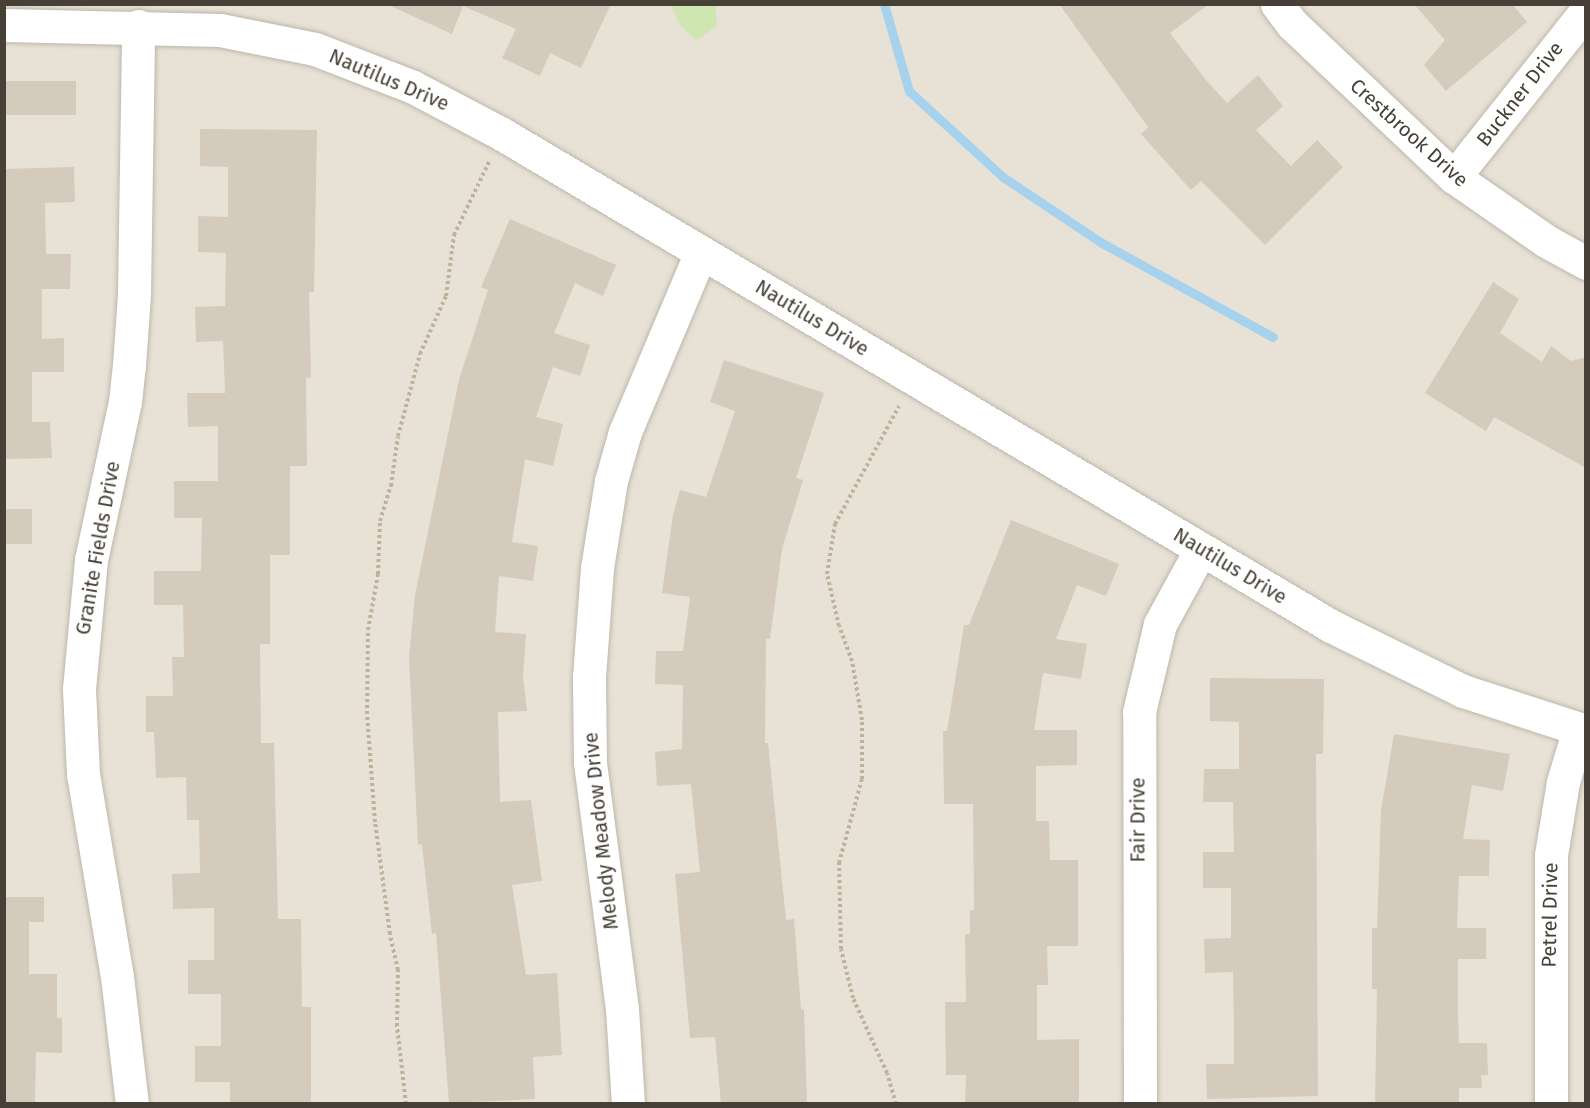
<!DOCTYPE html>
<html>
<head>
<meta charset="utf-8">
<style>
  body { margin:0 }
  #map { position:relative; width:1590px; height:1108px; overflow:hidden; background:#f3efe8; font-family:"Fira Sans",sans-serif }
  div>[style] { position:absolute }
  .residential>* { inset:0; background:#e7e1d6; transform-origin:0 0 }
  .green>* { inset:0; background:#d0e6b2 }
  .stream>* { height:9px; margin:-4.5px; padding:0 4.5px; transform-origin:4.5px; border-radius:4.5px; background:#a6d2ed }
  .building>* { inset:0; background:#d4cbbd; transform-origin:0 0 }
  .path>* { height:4px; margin-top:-2px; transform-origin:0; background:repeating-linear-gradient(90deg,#bfb29c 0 3px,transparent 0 6px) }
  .roads { filter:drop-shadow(0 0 2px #beb7aa) drop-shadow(0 0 2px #beb7aa) }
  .minor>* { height:33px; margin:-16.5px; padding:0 16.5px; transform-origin:16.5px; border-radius:16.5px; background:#fff }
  span { translate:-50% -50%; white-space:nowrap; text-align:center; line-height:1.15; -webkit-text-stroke:4.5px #fff; paint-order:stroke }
  .street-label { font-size:20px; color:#464037 }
  .frame { position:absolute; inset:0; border:6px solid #464037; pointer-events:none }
</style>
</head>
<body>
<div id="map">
  <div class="residential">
    <div style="left:5px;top:5px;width:1580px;height:1098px"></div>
  </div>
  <div class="green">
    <div style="clip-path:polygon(671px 5px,715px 5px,717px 25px,697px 41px,680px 25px)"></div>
  </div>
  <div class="stream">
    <div style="left:884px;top:4px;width:91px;rotate:74deg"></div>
    <div style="left:909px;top:91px;width:127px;rotate:42.5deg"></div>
    <div style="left:1003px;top:177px;width:119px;rotate:33.7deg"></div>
    <div style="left:1102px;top:243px;width:195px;rotate:28.8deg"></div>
  </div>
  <div class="building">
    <div style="clip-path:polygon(386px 4px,611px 4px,581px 68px,550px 53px,540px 76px,502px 58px,516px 29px,463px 6px,452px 34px)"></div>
    <div style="clip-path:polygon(1059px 4px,1209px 4px,1170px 33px,1206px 80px,1227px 103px,1258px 75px,1283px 106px,1256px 130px,1291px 166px,1317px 140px,1343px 167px,1265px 245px,1201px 181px,1191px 190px,1141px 134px,1148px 127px)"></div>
    <div style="clip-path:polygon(1414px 4px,1512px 4px,1527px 22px,1446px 91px,1424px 65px,1445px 40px)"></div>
    <div style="left:4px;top:81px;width:72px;height:34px"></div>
    <div style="clip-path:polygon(200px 129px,317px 130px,314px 292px,309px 292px,311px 378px,306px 378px,307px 466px,290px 466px,290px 555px,270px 555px,270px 644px,260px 644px,261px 743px,274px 743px,278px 919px,301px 919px,302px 1007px,311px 1007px,311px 1104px,230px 1104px,230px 1082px,195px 1082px,195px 1046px,221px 1046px,221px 994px,188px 994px,188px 960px,214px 960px,214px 908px,173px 909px,172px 874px,200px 873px,199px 820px,187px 820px,186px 777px,156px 778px,154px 732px,146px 732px,146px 696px,173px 696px,172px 657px,184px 657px,183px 605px,154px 605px,154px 571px,201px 571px,202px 518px,174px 518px,174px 481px,218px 481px,218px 426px,188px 427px,187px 393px,225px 393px,223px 341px,196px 342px,195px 307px,225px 306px,226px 253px,198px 252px,198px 216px,228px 217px,228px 167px,200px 166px)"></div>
    <div style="clip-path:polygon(74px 167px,75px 202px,45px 203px,46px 254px,71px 254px,70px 289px,42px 289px,42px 339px,64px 338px,64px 372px,32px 372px,32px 422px,50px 422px,52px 458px,4px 459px,4px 169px)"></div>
    <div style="clip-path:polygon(510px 219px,616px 265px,603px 296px,575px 283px,554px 333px,590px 345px,580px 376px,553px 367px,536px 417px,563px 424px,553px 466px,525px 459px,512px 542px,538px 546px,533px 581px,499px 576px,495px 632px,526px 634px,523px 676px,527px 711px,498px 712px,500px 802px,531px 800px,542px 881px,512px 885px,526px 975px,557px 973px,562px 1055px,533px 1057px,535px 1099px,449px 1103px,436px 933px,432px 934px,422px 844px,418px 845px,409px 657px,415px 595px,459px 380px,488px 290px,481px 287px)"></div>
    <div style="clip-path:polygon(1493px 282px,1519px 299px,1500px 333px,1542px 362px,1551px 346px,1571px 361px,1586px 357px,1586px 468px,1494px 417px,1486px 431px,1425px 393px)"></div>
    <div style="clip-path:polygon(724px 360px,824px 393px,796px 478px,803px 480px,782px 549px,770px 639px,766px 639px,765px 743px,768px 743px,786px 920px,794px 919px,801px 1010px,804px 1009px,807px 1104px,721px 1104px,715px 1037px,690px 1038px,675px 874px,700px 872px,691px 784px,657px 786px,655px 752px,682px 749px,683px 685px,655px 684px,656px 651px,683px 651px,690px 597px,662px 593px,673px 515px,680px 490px,706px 497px,735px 411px,710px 402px)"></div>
    <div style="left:4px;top:509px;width:28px;height:35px"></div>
    <div style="clip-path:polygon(1011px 520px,1119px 564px,1106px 596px,1077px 585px,1056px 639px,1087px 644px,1081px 679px,1043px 673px,1034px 730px,1077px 730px,1077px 765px,1036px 766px,1036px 821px,1049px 821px,1050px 860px,1078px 860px,1078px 946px,1047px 946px,1048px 985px,1037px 985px,1037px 1040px,1079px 1039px,1079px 1104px,965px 1104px,966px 1075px,946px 1075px,945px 1002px,966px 1002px,965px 934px,970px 934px,970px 910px,974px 910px,973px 804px,944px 804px,943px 731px,947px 731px,964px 625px,969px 625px)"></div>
    <div style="clip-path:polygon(1210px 678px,1324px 679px,1323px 754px,1316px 754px,1318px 1096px,1207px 1099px,1206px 1064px,1234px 1064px,1234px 1025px,1233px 972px,1205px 973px,1204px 939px,1231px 938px,1231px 888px,1203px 888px,1203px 852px,1234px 852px,1233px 802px,1203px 802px,1204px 769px,1239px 769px,1239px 722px,1210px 721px)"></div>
    <div style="clip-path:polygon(1394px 734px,1510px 754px,1503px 791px,1472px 785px,1463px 839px,1490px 840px,1489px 876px,1459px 876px,1457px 928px,1486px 928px,1486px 959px,1458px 959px,1458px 1015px,1459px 1043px,1487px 1043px,1488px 1075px,1481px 1075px,1482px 1088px,1459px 1088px,1459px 1104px,1375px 1104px,1377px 989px,1372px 989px,1372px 928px,1377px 928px,1381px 811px)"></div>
    <div style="clip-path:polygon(4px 897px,44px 897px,44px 922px,29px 922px,29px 974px,57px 974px,57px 1018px,62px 1018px,62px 1053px,36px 1052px,35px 1104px,4px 1104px)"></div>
  </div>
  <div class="path">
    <div style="left:406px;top:1104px;width:79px;rotate:-96.6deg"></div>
    <div style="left:397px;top:1026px;width:56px;rotate:-89deg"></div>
    <div style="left:398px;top:970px;width:37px;rotate:-103deg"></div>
    <div style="left:390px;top:934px;width:113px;rotate:-97.6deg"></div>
    <div style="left:375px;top:822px;width:108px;rotate:-94.2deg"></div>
    <div style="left:367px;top:714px;width:84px;rotate:-89.3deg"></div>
    <div style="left:368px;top:630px;width:57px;rotate:-79.9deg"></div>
    <div style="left:378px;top:574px;width:53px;rotate:-87.8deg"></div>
    <div style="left:380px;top:521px;width:37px;rotate:-73deg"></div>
    <div style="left:391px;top:486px;width:50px;rotate:-82deg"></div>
    <div style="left:398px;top:436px;width:85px;rotate:-75deg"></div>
    <div style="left:420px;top:354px;width:64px;rotate:-65.9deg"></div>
    <div style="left:446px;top:296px;width:62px;rotate:-82.5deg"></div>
    <div style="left:454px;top:235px;width:81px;rotate:-64.4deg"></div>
    <div style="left:896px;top:1104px;width:32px;rotate:-106deg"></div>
    <div style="left:887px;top:1073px;width:82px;rotate:-114.4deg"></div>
    <div style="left:853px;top:998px;width:50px;rotate:-103.8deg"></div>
    <div style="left:841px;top:949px;width:86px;rotate:-91.3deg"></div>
    <div style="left:839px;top:863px;width:87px;rotate:-74.7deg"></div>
    <div style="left:862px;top:779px;width:59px;rotate:-90deg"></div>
    <div style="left:862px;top:720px;width:60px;rotate:-99.6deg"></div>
    <div style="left:852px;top:661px;width:37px;rotate:-110deg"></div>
    <div style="left:839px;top:626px;width:53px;rotate:-103deg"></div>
    <div style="left:827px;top:574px;width:51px;rotate:-80.9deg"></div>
    <div style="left:835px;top:524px;width:134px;rotate:-61.5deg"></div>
  </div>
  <div class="roads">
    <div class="minor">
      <div style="left:1277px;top:4px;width:25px;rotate:53deg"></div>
      <div style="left:1292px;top:24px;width:223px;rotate:43.4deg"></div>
      <div style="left:1454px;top:177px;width:112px;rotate:34.8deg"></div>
      <div style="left:1546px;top:241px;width:46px;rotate:28.8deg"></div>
      <div style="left:4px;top:25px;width:216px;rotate:1.3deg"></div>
      <div style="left:220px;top:30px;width:97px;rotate:11.3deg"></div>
      <div style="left:315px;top:49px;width:105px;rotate:21.2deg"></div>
      <div style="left:413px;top:87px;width:101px;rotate:27.8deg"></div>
      <div style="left:502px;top:134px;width:964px;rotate:30.69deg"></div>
      <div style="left:1331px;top:626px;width:147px;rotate:26.2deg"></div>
      <div style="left:1463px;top:691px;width:129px;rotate:18deg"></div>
      <div style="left:1454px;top:177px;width:212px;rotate:-51.5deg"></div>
      <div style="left:132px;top:1104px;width:128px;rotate:-96.7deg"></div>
      <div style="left:117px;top:977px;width:206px;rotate:-99.5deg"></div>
      <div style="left:83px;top:774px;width:85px;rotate:-92.7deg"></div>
      <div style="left:79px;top:689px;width:130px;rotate:-84.7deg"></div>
      <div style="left:91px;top:560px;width:162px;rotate:-77.9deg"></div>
      <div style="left:125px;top:402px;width:36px;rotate:-84deg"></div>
      <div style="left:129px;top:366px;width:72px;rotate:-86deg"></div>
      <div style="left:134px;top:294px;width:268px;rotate:-89.1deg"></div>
      <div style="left:628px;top:1104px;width:95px;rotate:-93.6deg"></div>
      <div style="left:622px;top:1009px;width:249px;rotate:-97.4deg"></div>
      <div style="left:590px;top:762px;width:85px;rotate:-90.7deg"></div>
      <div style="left:589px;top:677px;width:109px;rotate:-85.8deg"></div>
      <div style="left:597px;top:568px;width:88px;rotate:-80.9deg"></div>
      <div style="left:611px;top:481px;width:51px;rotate:-74.1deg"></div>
      <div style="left:625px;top:432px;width:195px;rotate:-67.1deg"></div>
      <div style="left:1140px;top:1104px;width:392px;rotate:-90.1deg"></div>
      <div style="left:1139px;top:712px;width:90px;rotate:-76.6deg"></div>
      <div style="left:1160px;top:624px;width:85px;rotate:-61.3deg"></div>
      <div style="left:1551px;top:1104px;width:249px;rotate:-90deg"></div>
      <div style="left:1551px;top:855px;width:74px;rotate:-80.7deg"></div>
      <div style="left:1563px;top:782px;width:55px;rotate:-73.2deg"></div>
    </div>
  </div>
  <div class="street-label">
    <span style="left:389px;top:80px;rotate:23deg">Nautilus Drive</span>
    <span style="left:1520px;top:94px;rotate:-52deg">Buckner Drive</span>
    <span style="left:1409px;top:133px;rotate:42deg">Crestbrook Drive</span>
    <span style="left:812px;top:318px;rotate:31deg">Nautilus Drive</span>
    <span style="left:98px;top:548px;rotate:-80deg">Granite Fields Drive</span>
    <span style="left:1230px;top:566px;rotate:31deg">Nautilus Drive</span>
    <span style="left:1138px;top:820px;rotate:-90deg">Fair Drive</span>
    <span style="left:601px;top:831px;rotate:-96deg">Melody Meadow Drive</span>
    <span style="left:1550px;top:915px;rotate:-89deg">Petrel Drive</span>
  </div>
  <div class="frame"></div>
</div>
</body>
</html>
